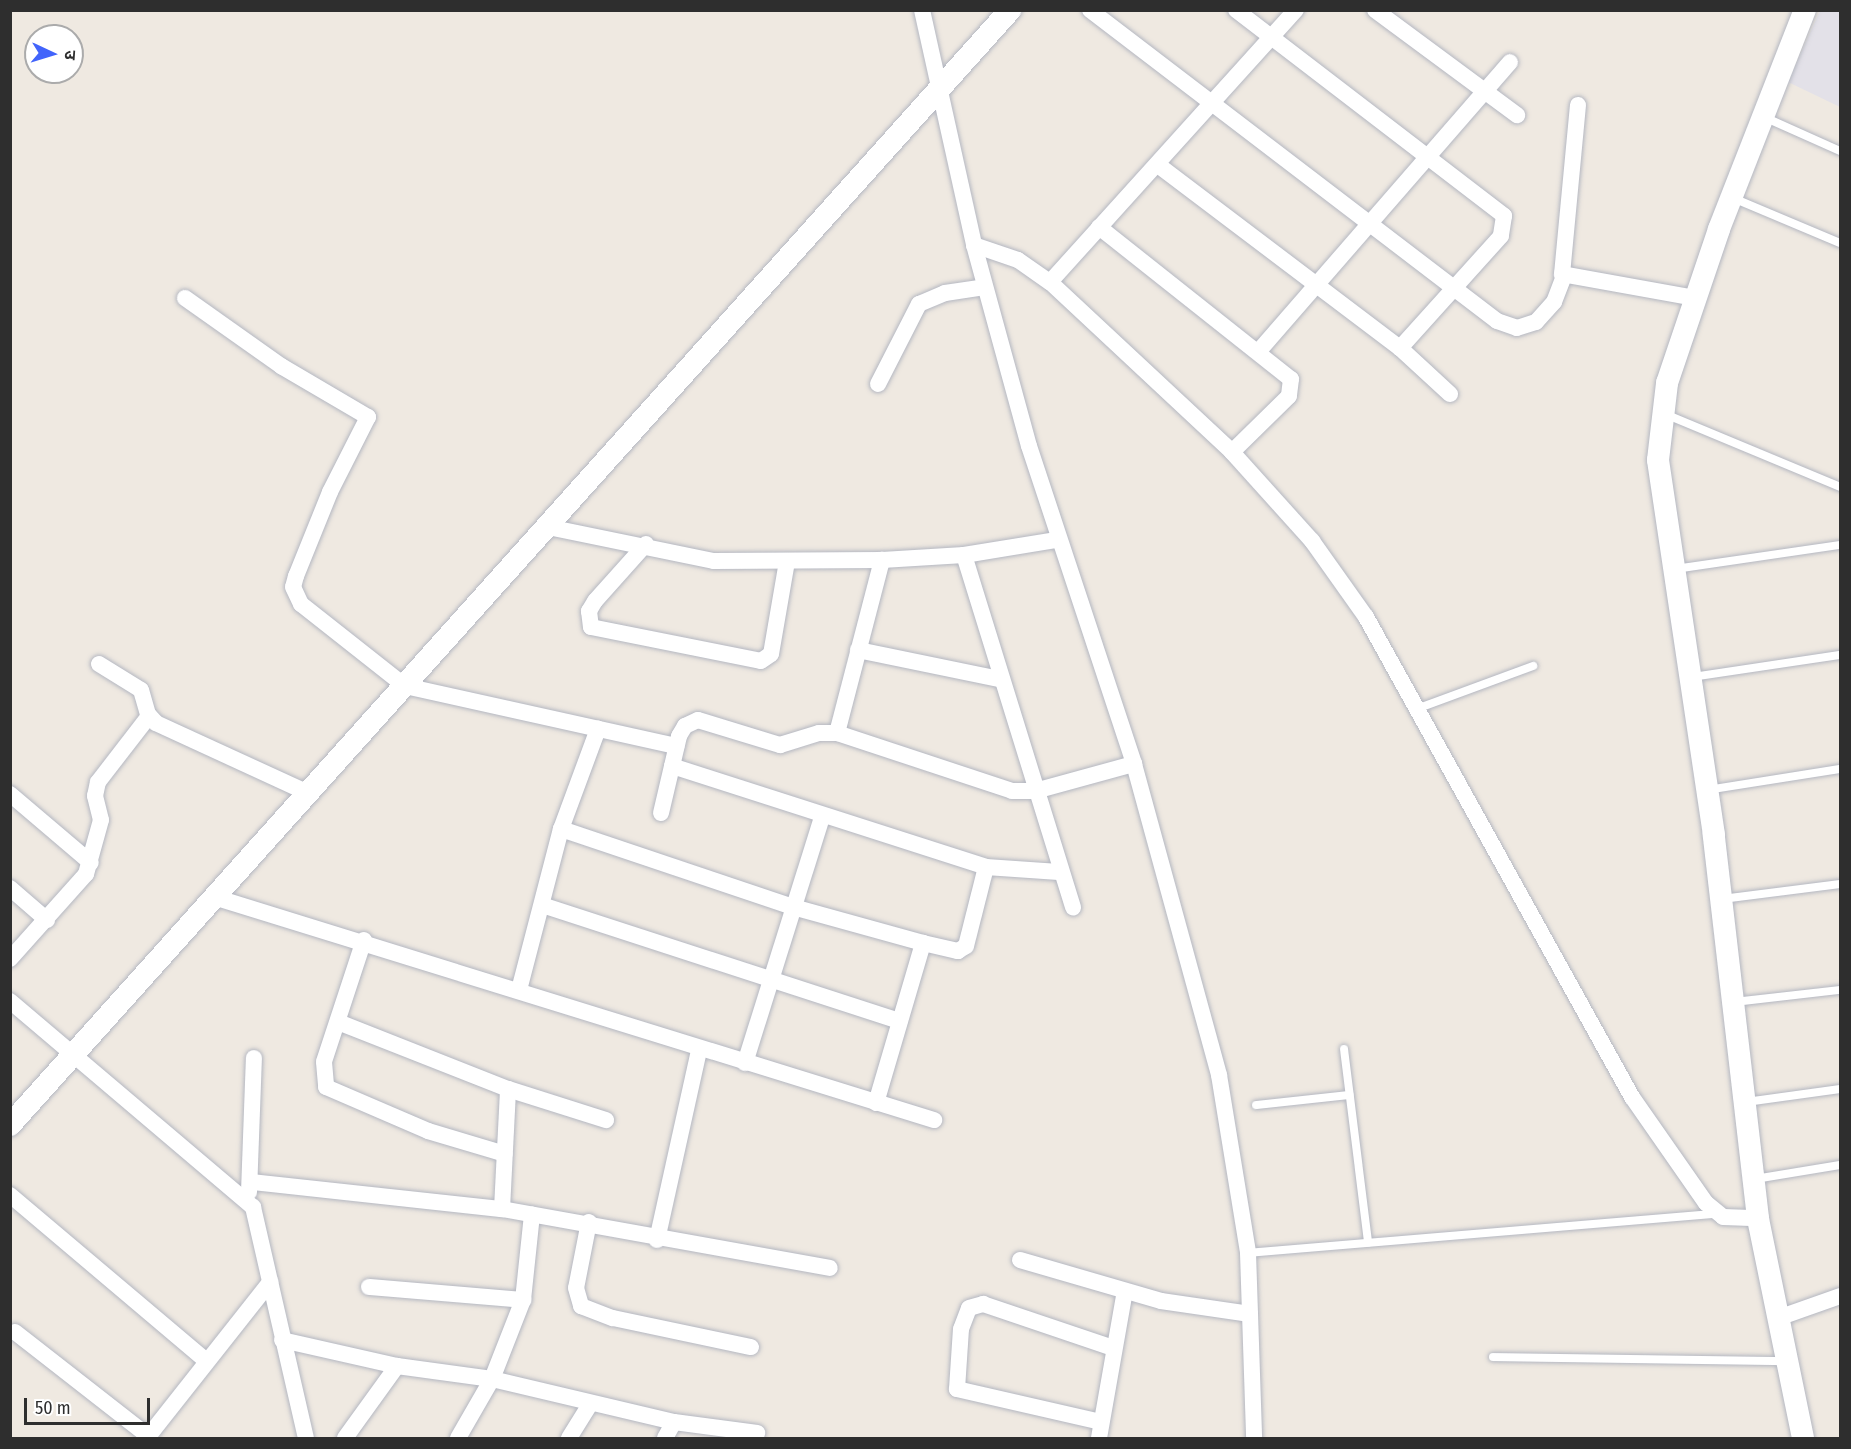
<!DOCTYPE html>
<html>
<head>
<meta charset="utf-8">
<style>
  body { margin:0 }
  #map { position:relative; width:1851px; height:1449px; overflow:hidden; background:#efe9e1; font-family:"Fira Sans Condensed","Noto Sans Devanagari",sans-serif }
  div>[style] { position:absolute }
  .industrial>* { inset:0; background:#e3e1e8 }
  .roads { filter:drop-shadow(0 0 2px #b4b7c1) drop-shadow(0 0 2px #b4b7c1) }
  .lane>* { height:8px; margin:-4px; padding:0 4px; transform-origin:4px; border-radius:4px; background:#fff }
  .street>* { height:16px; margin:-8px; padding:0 8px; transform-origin:8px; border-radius:8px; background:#fff }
  .secondary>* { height:22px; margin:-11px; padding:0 11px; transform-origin:11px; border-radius:11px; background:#fff }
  span { translate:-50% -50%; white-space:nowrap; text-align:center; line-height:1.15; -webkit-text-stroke:6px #fff; paint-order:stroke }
  .frame { position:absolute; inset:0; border:12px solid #2e2e2e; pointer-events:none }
  .north { position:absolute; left:24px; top:24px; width:60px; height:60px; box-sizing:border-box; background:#fff; border:2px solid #ababab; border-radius:50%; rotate:94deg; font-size:16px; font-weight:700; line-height:24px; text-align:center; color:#2e2e2e }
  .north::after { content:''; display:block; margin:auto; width:21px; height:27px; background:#4264fb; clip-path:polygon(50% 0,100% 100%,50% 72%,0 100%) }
  .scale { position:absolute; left:24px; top:1398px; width:126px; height:27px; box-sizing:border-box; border:3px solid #2e2e2e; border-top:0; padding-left:8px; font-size:18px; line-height:21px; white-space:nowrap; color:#2e2e2e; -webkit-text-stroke:4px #fff; paint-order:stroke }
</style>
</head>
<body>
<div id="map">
  <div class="industrial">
    <div style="clip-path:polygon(1820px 11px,1840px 11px,1840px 107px,1788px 82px)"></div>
  </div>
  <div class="roads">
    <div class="lane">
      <div style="left:1764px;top:117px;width:83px;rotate:24.1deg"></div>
      <div style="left:1733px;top:198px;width:116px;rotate:22.8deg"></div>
      <div style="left:1665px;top:414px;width:190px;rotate:22.6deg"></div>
      <div style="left:1675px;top:569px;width:167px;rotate:-8.3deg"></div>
      <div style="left:1692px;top:677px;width:150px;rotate:-8.5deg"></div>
      <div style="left:1416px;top:709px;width:125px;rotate:-20.2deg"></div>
      <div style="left:1707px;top:790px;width:135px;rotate:-9deg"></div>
      <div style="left:1722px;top:899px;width:119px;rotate:-7.2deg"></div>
      <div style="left:1734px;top:1002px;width:107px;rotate:-6.5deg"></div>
      <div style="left:1344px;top:1049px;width:195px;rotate:82.9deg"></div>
      <div style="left:1746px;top:1102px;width:95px;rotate:-7.9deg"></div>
      <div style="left:1256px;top:1105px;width:94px;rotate:-6.1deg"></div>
      <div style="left:1755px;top:1179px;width:86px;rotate:-9.4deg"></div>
      <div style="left:1248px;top:1253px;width:471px;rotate:-4.8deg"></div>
      <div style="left:1493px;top:1357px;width:293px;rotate:0.8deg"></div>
    </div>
    <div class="street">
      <div style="left:922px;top:10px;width:241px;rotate:77.5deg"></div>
      <div style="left:974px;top:245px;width:208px;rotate:74.7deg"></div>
      <div style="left:1029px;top:446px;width:335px;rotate:71.7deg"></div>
      <div style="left:1134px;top:764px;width:322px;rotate:74.7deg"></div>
      <div style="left:1219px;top:1075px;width:180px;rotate:80.7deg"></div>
      <div style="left:1248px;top:1253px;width:185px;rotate:88.1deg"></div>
      <div style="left:1090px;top:10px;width:512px;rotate:37.38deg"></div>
      <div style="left:1497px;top:321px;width:21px;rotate:19deg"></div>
      <div style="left:1517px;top:328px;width:20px;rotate:-18deg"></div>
      <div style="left:1536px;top:322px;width:27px;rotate:-48deg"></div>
      <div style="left:1554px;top:302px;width:28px;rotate:-69deg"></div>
      <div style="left:1236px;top:10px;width:338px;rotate:37.5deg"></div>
      <div style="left:1504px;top:216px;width:20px;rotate:99deg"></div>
      <div style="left:1501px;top:236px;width:151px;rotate:132deg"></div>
      <div style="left:1375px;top:10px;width:177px;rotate:36.5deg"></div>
      <div style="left:1578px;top:105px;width:170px;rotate:95.4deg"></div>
      <div style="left:1562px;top:274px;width:135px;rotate:10.2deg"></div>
      <div style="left:1158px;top:165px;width:303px;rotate:37.1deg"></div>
      <div style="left:1400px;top:348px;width:68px;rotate:42.6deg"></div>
      <div style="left:1099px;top:227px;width:245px;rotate:38.4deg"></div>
      <div style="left:1291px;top:379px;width:17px;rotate:97deg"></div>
      <div style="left:1289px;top:396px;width:80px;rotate:135.5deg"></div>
      <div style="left:974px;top:245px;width:46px;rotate:18.8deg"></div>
      <div style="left:1018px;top:260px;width:39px;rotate:35deg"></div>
      <div style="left:1050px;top:282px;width:249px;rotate:43deg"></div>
      <div style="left:1232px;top:452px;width:120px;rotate:48deg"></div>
      <div style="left:1312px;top:541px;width:93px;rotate:54.6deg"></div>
      <div style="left:1366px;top:617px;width:549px;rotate:61.01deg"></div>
      <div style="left:1632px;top:1097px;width:129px;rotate:55.1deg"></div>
      <div style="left:1706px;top:1203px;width:22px;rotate:39deg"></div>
      <div style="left:1723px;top:1217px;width:35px;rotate:2deg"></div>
      <div style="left:1050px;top:282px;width:367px;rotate:-47.9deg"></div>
      <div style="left:185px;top:298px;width:118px;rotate:35.3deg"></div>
      <div style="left:281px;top:366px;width:101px;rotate:30.4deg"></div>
      <div style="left:368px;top:417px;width:84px;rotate:116.9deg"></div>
      <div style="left:330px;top:492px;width:91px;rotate:112deg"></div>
      <div style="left:296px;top:576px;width:11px;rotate:105deg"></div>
      <div style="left:293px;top:587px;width:19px;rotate:65deg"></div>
      <div style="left:301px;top:604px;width:132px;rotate:38.3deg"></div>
      <div style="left:405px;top:686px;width:278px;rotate:12.5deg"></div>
      <div style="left:1258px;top:352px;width:384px;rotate:-49deg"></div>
      <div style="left:878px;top:384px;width:90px;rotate:-62.9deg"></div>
      <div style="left:919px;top:304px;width:28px;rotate:-23deg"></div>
      <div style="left:945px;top:293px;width:40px;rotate:-8.5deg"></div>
      <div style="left:548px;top:527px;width:169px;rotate:11.6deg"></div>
      <div style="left:714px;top:561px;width:168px;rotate:-0.3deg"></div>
      <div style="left:646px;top:544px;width:76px;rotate:131.8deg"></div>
      <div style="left:595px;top:601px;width:12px;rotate:121deg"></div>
      <div style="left:589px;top:611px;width:16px;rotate:83deg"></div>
      <div style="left:591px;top:627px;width:173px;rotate:11.3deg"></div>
      <div style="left:761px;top:661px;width:12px;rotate:-35deg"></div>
      <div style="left:771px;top:654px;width:94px;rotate:-80.2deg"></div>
      <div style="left:964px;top:555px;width:369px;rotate:72.8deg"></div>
      <div style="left:858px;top:650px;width:144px;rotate:11.6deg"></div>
      <div style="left:99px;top:664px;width:49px;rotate:31.8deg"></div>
      <div style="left:141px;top:690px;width:25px;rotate:74deg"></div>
      <div style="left:148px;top:714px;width:12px;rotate:48deg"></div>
      <div style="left:156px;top:723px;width:167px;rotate:24.7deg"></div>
      <div style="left:837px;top:733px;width:179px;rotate:-75.4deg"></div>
      <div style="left:882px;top:560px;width:82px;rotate:-3.5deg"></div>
      <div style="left:964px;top:555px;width:94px;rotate:-9.2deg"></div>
      <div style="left:672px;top:766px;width:330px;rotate:17.8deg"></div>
      <div style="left:986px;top:867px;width:73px;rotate:3.9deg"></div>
      <div style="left:10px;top:794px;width:106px;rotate:40.4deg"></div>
      <div style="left:661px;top:813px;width:79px;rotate:-76.8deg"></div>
      <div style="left:679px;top:736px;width:12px;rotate:-59deg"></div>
      <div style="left:685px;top:726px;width:14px;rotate:-25deg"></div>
      <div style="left:698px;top:720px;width:86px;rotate:17deg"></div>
      <div style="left:780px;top:745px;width:41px;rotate:-17.1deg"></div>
      <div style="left:819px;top:733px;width:18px"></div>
      <div style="left:837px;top:733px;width:184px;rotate:18.3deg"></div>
      <div style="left:1012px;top:791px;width:23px"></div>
      <div style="left:1035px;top:791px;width:103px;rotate:-15.3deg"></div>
      <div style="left:561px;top:829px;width:245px;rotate:18.6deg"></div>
      <div style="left:793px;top:907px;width:135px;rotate:15.5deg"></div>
      <div style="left:10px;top:888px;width:49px;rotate:40.9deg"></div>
      <div style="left:214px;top:897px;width:754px;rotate:17.21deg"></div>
      <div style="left:542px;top:905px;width:376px;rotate:18deg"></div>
      <div style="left:364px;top:940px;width:128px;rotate:108.2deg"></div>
      <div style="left:324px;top:1062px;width:25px;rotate:85deg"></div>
      <div style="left:326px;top:1087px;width:111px;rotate:23.3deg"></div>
      <div style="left:428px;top:1131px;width:80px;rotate:16.6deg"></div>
      <div style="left:10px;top:959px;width:114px;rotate:-48.2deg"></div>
      <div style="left:86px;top:874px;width:56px;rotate:-74.5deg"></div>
      <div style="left:101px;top:820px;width:25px;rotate:-104deg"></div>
      <div style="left:95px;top:796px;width:14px;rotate:-78deg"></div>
      <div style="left:98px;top:782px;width:83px;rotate:-52.3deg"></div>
      <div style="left:519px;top:990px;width:166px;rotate:-75.4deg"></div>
      <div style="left:561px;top:829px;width:107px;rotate:-69.7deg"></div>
      <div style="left:10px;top:1001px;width:319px;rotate:40.3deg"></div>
      <div style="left:253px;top:1207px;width:237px;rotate:77.1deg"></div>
      <div style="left:338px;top:1022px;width:183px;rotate:21.5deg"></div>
      <div style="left:508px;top:1089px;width:103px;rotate:17.6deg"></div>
      <div style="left:745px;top:1063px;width:258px;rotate:-72.6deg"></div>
      <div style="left:876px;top:1103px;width:167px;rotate:-73.6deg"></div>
      <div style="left:923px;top:943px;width:36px;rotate:13deg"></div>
      <div style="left:958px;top:951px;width:9px;rotate:-32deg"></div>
      <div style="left:966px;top:946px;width:81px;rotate:-75.8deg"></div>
      <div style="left:252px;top:1182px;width:251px;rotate:6.2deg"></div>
      <div style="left:502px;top:1209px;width:333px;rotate:10.2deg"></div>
      <div style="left:249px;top:1192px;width:134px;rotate:-87.9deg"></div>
      <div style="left:10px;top:1195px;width:255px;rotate:40.2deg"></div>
      <div style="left:502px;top:1209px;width:120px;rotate:-87.1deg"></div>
      <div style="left:589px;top:1222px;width:67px;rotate:101.1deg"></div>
      <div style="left:576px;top:1288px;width:19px;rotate:74deg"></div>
      <div style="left:581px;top:1306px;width:34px;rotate:21deg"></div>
      <div style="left:613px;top:1318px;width:141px;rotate:11.9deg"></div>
      <div style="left:657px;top:1240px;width:195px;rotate:-77.5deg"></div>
      <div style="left:1020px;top:1260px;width:147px;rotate:16.2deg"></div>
      <div style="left:1161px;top:1301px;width:90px;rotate:8.3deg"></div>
      <div style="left:369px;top:1287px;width:155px;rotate:4.8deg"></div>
      <div style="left:1778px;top:1318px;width:66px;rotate:-19.5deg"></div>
      <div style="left:15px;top:1332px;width:169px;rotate:38deg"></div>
      <div style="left:282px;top:1340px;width:118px;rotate:12.7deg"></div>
      <div style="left:397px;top:1366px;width:96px;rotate:7.8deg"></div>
      <div style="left:492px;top:1379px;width:187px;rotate:13.3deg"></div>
      <div style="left:674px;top:1422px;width:84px;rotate:7.5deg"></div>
      <div style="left:1101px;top:1422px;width:148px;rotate:-167.1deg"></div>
      <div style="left:957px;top:1389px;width:60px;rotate:-86.2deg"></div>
      <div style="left:961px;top:1329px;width:22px;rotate:-69deg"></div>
      <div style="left:969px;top:1308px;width:15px;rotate:-16deg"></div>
      <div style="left:983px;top:1304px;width:137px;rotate:18.7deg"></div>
      <div style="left:147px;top:1438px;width:199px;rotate:-51.7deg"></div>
      <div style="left:345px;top:1438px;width:89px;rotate:-54.2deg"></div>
      <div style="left:458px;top:1438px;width:68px;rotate:-60deg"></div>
      <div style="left:492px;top:1379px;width:85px;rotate:-68.6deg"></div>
      <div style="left:523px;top:1300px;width:86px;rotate:-84deg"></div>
      <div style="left:569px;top:1438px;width:40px;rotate:-58deg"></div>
      <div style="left:665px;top:1438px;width:18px;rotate:-61deg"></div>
      <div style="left:1099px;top:1438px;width:149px;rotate:-80deg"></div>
    </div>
    <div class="secondary">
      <div style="left:10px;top:1125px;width:1498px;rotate:-48.11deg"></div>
      <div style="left:1803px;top:1438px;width:225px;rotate:-101.6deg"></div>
      <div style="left:1758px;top:1218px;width:386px;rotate:-96.6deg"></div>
      <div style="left:1714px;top:835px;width:379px;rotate:-98.5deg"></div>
      <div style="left:1658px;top:460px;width:78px;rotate:-83.3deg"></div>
      <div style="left:1667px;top:383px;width:163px;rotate:-71.3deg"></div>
      <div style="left:1719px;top:229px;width:235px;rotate:-68.6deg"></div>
    </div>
  </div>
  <div class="frame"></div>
  <div class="north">उ</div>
  <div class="scale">50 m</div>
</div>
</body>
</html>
